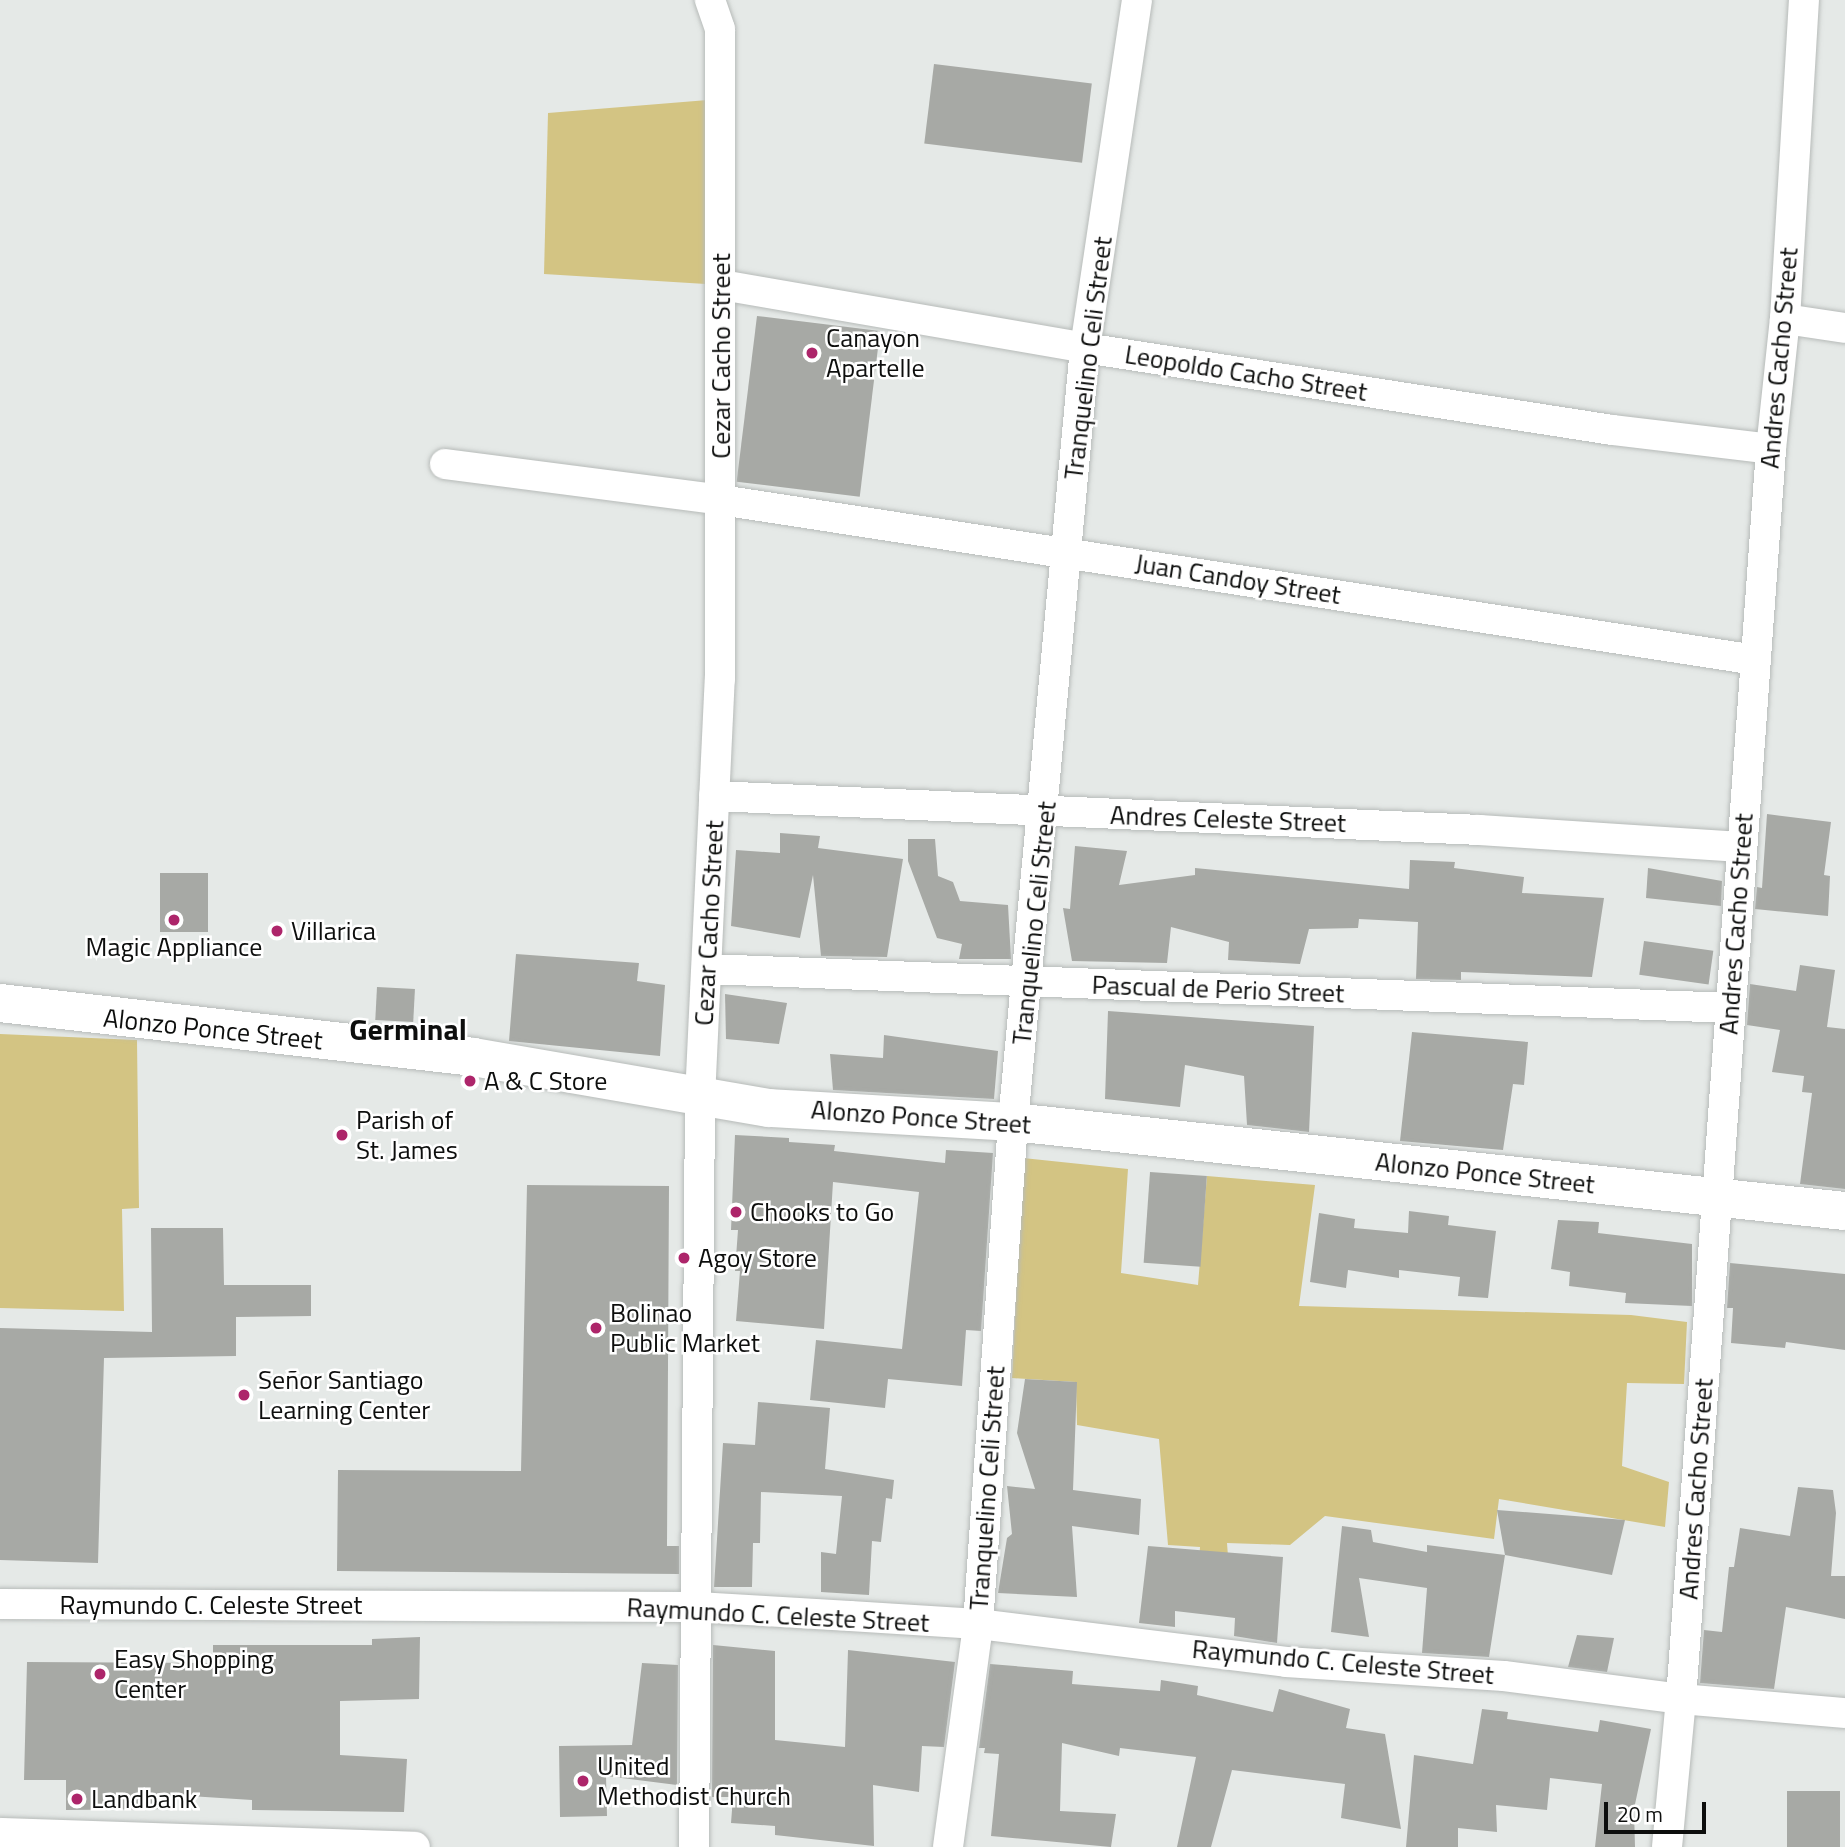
<!DOCTYPE html>
<html>
<head>
<meta charset="utf-8">
<style>
  body { margin:0 }
  #map { position:relative; width:1845px; height:1847px; overflow:hidden; background:#e5e9e7; font-family:"Titillium Web",sans-serif }
  div>[style] { position:absolute }
  .green>* { inset:0; background:#d3c483 }
  .building>* { inset:0; background:#a7a9a5; transform-origin:0 0 }
  .roads { filter:drop-shadow(0 0 2px #b7bbb9) drop-shadow(0 0 2px #b7bbb9) }
  .street>* { height:30px; margin:-15px; padding:0 15px; transform-origin:15px; border-radius:15px; background:#fff }
  .secondary>* { height:38px; margin:-19px; padding:0 19px; transform-origin:19px; border-radius:19px; background:#fff }
  .dots>* { width:19px; height:19px; translate:-50% -50%; box-sizing:border-box; border:4px solid #fff; border-radius:50% }
  span { translate:-50% -50%; white-space:nowrap; text-align:center; line-height:1.15; -webkit-text-stroke:5px #fff; paint-order:stroke }
  .poi-label { font-size:26px; color:#0d0e0d }
  .left { translate:0 -50%; text-align:left }
  .street-label { font-size:26px; color:#0d0e0d }
  .quarter-label { font-size:30px; color:#0d0e0d; font-weight:700 }
  .scale { position:absolute; left:1604px; top:1802px; width:102px; height:32px; box-sizing:border-box; border:4px solid #0d0e0d; border-top:0; padding-left:9px; font-size:21px; line-height:24px; white-space:nowrap; color:#0d0e0d; -webkit-text-stroke:5px #fff; paint-order:stroke }
</style>
</head>
<body>
<div id="map">
  <div class="green">
    <div style="clip-path:polygon(720px 99px,722px 285px,544px 274px,548px 113px)"></div>
    <div style="clip-path:polygon(0 1034px,137px 1040px,139px 1208px,122px 1209px,124px 1311px,0 1308px)"></div>
    <div style="clip-path:polygon(1023px 1158px,1128px 1169px,1121px 1273px,1198px 1285px,1207px 1176px,1315px 1185px,1299px 1306px,1631px 1315px,1687px 1322px,1684px 1384px,1627px 1383px,1622px 1466px,1669px 1482px,1665px 1527px,1499px 1499px,1494px 1539px,1325px 1516px,1290px 1545px,1227px 1543px,1230px 1582px,1198px 1576px,1200px 1547px,1168px 1545px,1159px 1439px,1077px 1425px,1076px 1382px,1012px 1378px)"></div>
  </div>
  <div class="building">
    <div style="left:934px;top:64px;width:159px;height:80px;rotate:7deg"></div>
    <div style="left:757px;top:316px;width:124px;height:167px;rotate:7deg"></div>
    <div style="clip-path:polygon(1767px 814px,1831px 822px,1824px 875px,1830px 876px,1828px 916px,1755px 909px,1757px 887px,1762px 888px)"></div>
    <div style="clip-path:polygon(780px 833px,820px 836px,818px 848px,903px 859px,887px 957px,821px 956px,813px 875px,800px 938px,731px 926px,736px 850px,780px 853px)"></div>
    <div style="clip-path:polygon(908px 839px,935px 839px,938px 876px,953px 882px,960px 901px,1008px 905px,1011px 959px,959px 959px,962px 944px,937px 938px,908px 861px)"></div>
    <div style="clip-path:polygon(1075px 846px,1127px 851px,1119px 885px,1195px 875px,1195px 868px,1409px 889px,1410px 860px,1455px 862px,1454px 868px,1524px 877px,1522px 893px,1604px 898px,1592px 977px,1461px 972px,1461px 980px,1416px 979px,1418px 922px,1359px 919px,1358px 928px,1309px 929px,1300px 964px,1228px 960px,1229px 942px,1171px 927px,1167px 963px,1072px 961px,1063px 908px,1070px 909px)"></div>
    <div style="clip-path:polygon(1648px 868px,1722px 881px,1721px 906px,1646px 898px)"></div>
    <div style="left:160px;top:873px;width:48px;height:59px"></div>
    <div style="left:1644px;top:941px;width:70px;height:34px;rotate:8deg"></div>
    <div style="clip-path:polygon(516px 954px,639px 963px,637px 981px,665px 985px,660px 1056px,509px 1041px)"></div>
    <div style="clip-path:polygon(1800px 965px,1835px 970px,1827px 1027px,1845px 1029px,1845px 1189px,1800px 1184px,1812px 1093px,1802px 1092px,1804px 1076px,1772px 1072px,1780px 1030px,1747px 1025px,1750px 984px,1796px 991px)"></div>
    <div style="left:377px;top:987px;width:38px;height:33px;rotate:3deg"></div>
    <div style="clip-path:polygon(725px 994px,787px 1003px,779px 1044px,726px 1039px)"></div>
    <div style="clip-path:polygon(1108px 1011px,1314px 1026px,1309px 1132px,1247px 1125px,1244px 1076px,1185px 1065px,1180px 1107px,1105px 1099px)"></div>
    <div style="clip-path:polygon(1412px 1032px,1528px 1042px,1524px 1085px,1513px 1084px,1503px 1150px,1400px 1141px)"></div>
    <div style="clip-path:polygon(884px 1035px,998px 1051px,994px 1099px,833px 1090px,830px 1054px,883px 1058px)"></div>
    <div style="clip-path:polygon(735px 1135px,789px 1138px,789px 1142px,835px 1145px,834px 1151px,945px 1163px,946px 1150px,993px 1153px,981px 1331px,966px 1330px,962px 1386px,888px 1379px,885px 1408px,810px 1400px,816px 1340px,902px 1349px,919px 1192px,833px 1182px,824px 1329px,736px 1321px,740px 1271px,735px 1271px,738px 1230px,731px 1230px)"></div>
    <div style="left:1150px;top:1172px;width:57px;height:91px;rotate:4deg"></div>
    <div style="clip-path:polygon(527px 1185px,669px 1186px,667px 1546px,679px 1546px,679px 1574px,337px 1571px,338px 1470px,521px 1471px)"></div>
    <div style="clip-path:polygon(1409px 1211px,1449px 1216px,1448px 1225px,1496px 1231px,1488px 1298px,1458px 1296px,1460px 1277px,1399px 1270px,1399px 1278px,1348px 1270px,1346px 1288px,1310px 1282px,1319px 1213px,1355px 1219px,1354px 1228px,1408px 1233px)"></div>
    <div style="clip-path:polygon(1558px 1220px,1599px 1222px,1598px 1233px,1692px 1244px,1692px 1306px,1625px 1303px,1626px 1293px,1569px 1286px,1570px 1272px,1551px 1269px)"></div>
    <div style="clip-path:polygon(151px 1228px,223px 1228px,224px 1285px,311px 1285px,311px 1316px,236px 1317px,236px 1356px,104px 1358px,98px 1563px,0 1560px,0 1328px,152px 1332px)"></div>
    <div style="clip-path:polygon(1730px 1263px,1845px 1274px,1845px 1350px,1786px 1342px,1785px 1348px,1731px 1343px,1733px 1308px,1727px 1308px)"></div>
    <div style="clip-path:polygon(1025px 1379px,1077px 1382px,1073px 1490px,1141px 1499px,1139px 1535px,1072px 1526px,1077px 1597px,998px 1593px,1007px 1538px,1012px 1534px,1007px 1486px,1035px 1489px,1017px 1433px)"></div>
    <div style="clip-path:polygon(758px 1402px,830px 1408px,825px 1469px,894px 1480px,892px 1499px,886px 1498px,881px 1542px,872px 1541px,869px 1595px,821px 1592px,821px 1552px,836px 1554px,842px 1496px,761px 1492px,760px 1543px,753px 1543px,752px 1587px,714px 1587px,723px 1443px,755px 1445px)"></div>
    <div style="clip-path:polygon(1798px 1487px,1833px 1490px,1836px 1513px,1831px 1576px,1845px 1576px,1845px 1619px,1786px 1607px,1774px 1689px,1700px 1683px,1704px 1630px,1722px 1632px,1729px 1567px,1734px 1567px,1740px 1528px,1790px 1536px)"></div>
    <div style="clip-path:polygon(1497px 1510px,1625px 1520px,1612px 1575px,1505px 1555px)"></div>
    <div style="clip-path:polygon(1342px 1526px,1371px 1530px,1373px 1542px,1427px 1552px,1427px 1545px,1505px 1555px,1489px 1657px,1422px 1653px,1427px 1588px,1359px 1578px,1369px 1637px,1331px 1632px)"></div>
    <div style="clip-path:polygon(1148px 1546px,1283px 1557px,1277px 1643px,1234px 1636px,1235px 1618px,1175px 1611px,1175px 1627px,1139px 1623px)"></div>
    <div style="clip-path:polygon(1577px 1635px,1614px 1638px,1607px 1672px,1568px 1667px)"></div>
    <div style="clip-path:polygon(420px 1637px,419px 1699px,340px 1701px,340px 1755px,407px 1759px,404px 1812px,252px 1810px,252px 1800px,174px 1795px,174px 1809px,66px 1810px,66px 1780px,24px 1780px,27px 1662px,213px 1663px,213px 1645px,372px 1645px,372px 1639px)"></div>
    <div style="clip-path:polygon(713px 1645px,775px 1651px,775px 1740px,845px 1747px,848px 1650px,955px 1662px,944px 1747px,922px 1746px,919px 1792px,873px 1785px,874px 1846px,775px 1835px,775px 1826px,731px 1823px,733px 1797px,712px 1797px)"></div>
    <div style="clip-path:polygon(642px 1663px,678px 1665px,677px 1785px,606px 1776px,607px 1816px,560px 1817px,559px 1746px,632px 1745px)"></div>
    <div style="clip-path:polygon(990px 1664px,1073px 1671px,1072px 1684px,1160px 1691px,1161px 1680px,1198px 1686px,1197px 1695px,1273px 1712px,1279px 1689px,1350px 1709px,1346px 1728px,1385px 1734px,1401px 1829px,1341px 1818px,1345px 1784px,1232px 1770px,1211px 1847px,1177px 1847px,1196px 1757px,1120px 1748px,1119px 1756px,1062px 1743px,1060px 1811px,1116px 1814px,1111px 1847px,991px 1836px,999px 1754px,984px 1753px,985px 1748px,979px 1748px)"></div>
    <div style="clip-path:polygon(1482px 1709px,1508px 1712px,1507px 1719px,1598px 1732px,1600px 1720px,1651px 1729px,1634px 1809px,1635px 1847px,1595px 1847px,1602px 1784px,1550px 1778px,1547px 1810px,1496px 1805px,1497px 1832px,1458px 1828px,1458px 1847px,1406px 1847px,1414px 1755px,1473px 1764px)"></div>
    <div style="left:1787px;top:1791px;width:53px;height:56px"></div>
  </div>
  <div class="roads">
    <div class="street">
      <div style="left:722px;top:285px;width:368px;rotate:9.8deg"></div>
      <div style="left:1085px;top:348px;width:533px;rotate:8.84deg"></div>
      <div style="left:1612px;top:430px;width:160px;rotate:6.8deg"></div>
      <div style="left:1785px;top:319px;width:61px;rotate:8.5deg"></div>
      <div style="left:445px;top:464px;width:278px;rotate:7.4deg"></div>
      <div style="left:721px;top:500px;width:1047px;rotate:8.79deg"></div>
      <div style="left:714px;top:796px;width:766px;rotate:2.54deg"></div>
      <div style="left:1479px;top:830px;width:263px;rotate:3.7deg"></div>
      <div style="left:707px;top:969px;width:1024px;rotate:2.18deg"></div>
      <div style="left:0;top:1604px;width:697px;rotate:0.25deg"></div>
      <div style="left:697px;top:1607px;width:153px;rotate:3.4deg"></div>
      <div style="left:850px;top:1616px;width:128px;rotate:3.6deg"></div>
      <div style="left:978px;top:1624px;width:310px;rotate:7deg"></div>
      <div style="left:1286px;top:1662px;width:218px;rotate:3.7deg"></div>
      <div style="left:1504px;top:1676px;width:178px;rotate:7.4deg"></div>
      <div style="left:1681px;top:1699px;width:165px;rotate:4.9deg"></div>
      <div style="left:0;top:1833px;width:415px;rotate:1.9deg"></div>
      <div style="left:694px;top:1847px;width:749px;rotate:-89.54deg"></div>
      <div style="left:700px;top:1098px;width:418px;rotate:-87.3deg"></div>
      <div style="left:720px;top:680px;width:651px;rotate:-90deg"></div>
      <div style="left:720px;top:29px;width:31px;rotate:-109deg"></div>
      <div style="left:948px;top:1847px;width:225px;rotate:-82.3deg"></div>
      <div style="left:978px;top:1624px;width:503px;rotate:-86.01deg"></div>
      <div style="left:1013px;top:1122px;width:777px;rotate:-84.69deg"></div>
      <div style="left:1085px;top:348px;width:352px;rotate:-81.5deg"></div>
      <div style="left:1667px;top:1847px;width:149px;rotate:-84.6deg"></div>
      <div style="left:1681px;top:1699px;width:1253px;rotate:-85.88deg"></div>
      <div style="left:1771px;top:449px;width:131px;rotate:-83.9deg"></div>
      <div style="left:1785px;top:319px;width:320px;rotate:-86.6deg"></div>
    </div>
    <div class="secondary">
      <div style="left:0;top:1003px;width:476px;rotate:6.5deg"></div>
      <div style="left:473px;top:1057px;width:300px;rotate:9.8deg"></div>
      <div style="left:769px;top:1108px;width:244px;rotate:3.3deg"></div>
      <div style="left:1013px;top:1122px;width:837px;rotate:6.11deg"></div>
    </div>
  </div>
  <div class="dots">
    <div style="left:812px;top:353px;background:#ad256a"></div>
    <div style="left:174px;top:920px;background:#ad256a"></div>
    <div style="left:277px;top:931px;background:#ad256a"></div>
    <div style="left:470px;top:1081px;background:#ad256a"></div>
    <div style="left:342px;top:1135px;background:#ad256a"></div>
    <div style="left:736px;top:1212px;background:#ad256a"></div>
    <div style="left:684px;top:1258px;background:#ad256a"></div>
    <div style="left:596px;top:1328px;background:#ad256a"></div>
    <div style="left:244px;top:1395px;background:#ad256a"></div>
    <div style="left:100px;top:1674px;background:#ad256a"></div>
    <div style="left:583px;top:1781px;background:#ad256a"></div>
    <div style="left:77px;top:1799px;background:#ad256a"></div>
  </div>
  <div class="poi-label">
    <span class="left" style="left:826px;top:353px">Canayon<br>Apartelle</span>
    <span class="left" style="left:291px;top:931px">Villarica</span>
    <span style="left:174px;top:947px">Magic Appliance</span>
    <span class="left" style="left:484px;top:1081px">A &amp; C Store</span>
    <span class="left" style="left:356px;top:1135px">Parish of<br>St. James</span>
    <span class="left" style="left:750px;top:1212px">Chooks to Go</span>
    <span class="left" style="left:698px;top:1258px">Agoy Store</span>
    <span class="left" style="left:610px;top:1328px">Bolinao<br>Public Market</span>
    <span class="left" style="left:258px;top:1395px">Señor Santiago<br>Learning Center</span>
    <span class="left" style="left:114px;top:1674px">Easy Shopping<br>Center</span>
    <span class="left" style="left:597px;top:1781px">United<br>Methodist Church</span>
    <span class="left" style="left:91px;top:1799px">Landbank</span>
  </div>
  <div class="street-label">
    <span style="left:721px;top:356px;rotate:-90deg">Cezar Cacho Street</span>
    <span style="left:1088px;top:358px;rotate:-83deg">Tranquelino Celi Street</span>
    <span style="left:1779px;top:358px;rotate:-85deg">Andres Cacho Street</span>
    <span style="left:1246px;top:373px;rotate:9deg">Leopoldo Cacho Street</span>
    <span style="left:1238px;top:579px;rotate:9deg">Juan Candoy Street</span>
    <span style="left:1228px;top:819px;rotate:2deg">Andres Celeste Street</span>
    <span style="left:709px;top:923px;rotate:-87deg">Cezar Cacho Street</span>
    <span style="left:1034px;top:923px;rotate:-84deg">Tranquelino Celi Street</span>
    <span style="left:1736px;top:924px;rotate:-86deg">Andres Cacho Street</span>
    <span style="left:1218px;top:989px;rotate:2deg">Pascual de Perio Street</span>
    <span style="left:213px;top:1029px;rotate:6deg">Alonzo Ponce Street</span>
    <span style="left:921px;top:1117px;rotate:4deg">Alonzo Ponce Street</span>
    <span style="left:1485px;top:1173px;rotate:6deg">Alonzo Ponce Street</span>
    <span style="left:987px;top:1488px;rotate:-86deg">Tranquelino Celi Street</span>
    <span style="left:1696px;top:1489px;rotate:-86deg">Andres Cacho Street</span>
    <span style="left:211px;top:1605px">Raymundo C. Celeste Street</span>
    <span style="left:778px;top:1615px;rotate:3deg">Raymundo C. Celeste Street</span>
    <span style="left:1343px;top:1662px;rotate:5deg">Raymundo C. Celeste Street</span>
  </div>
  <div class="quarter-label">
    <span style="left:408px;top:1029px">Germinal</span>
  </div>
  <div class="scale">20 m</div>
</div>
</body>
</html>
